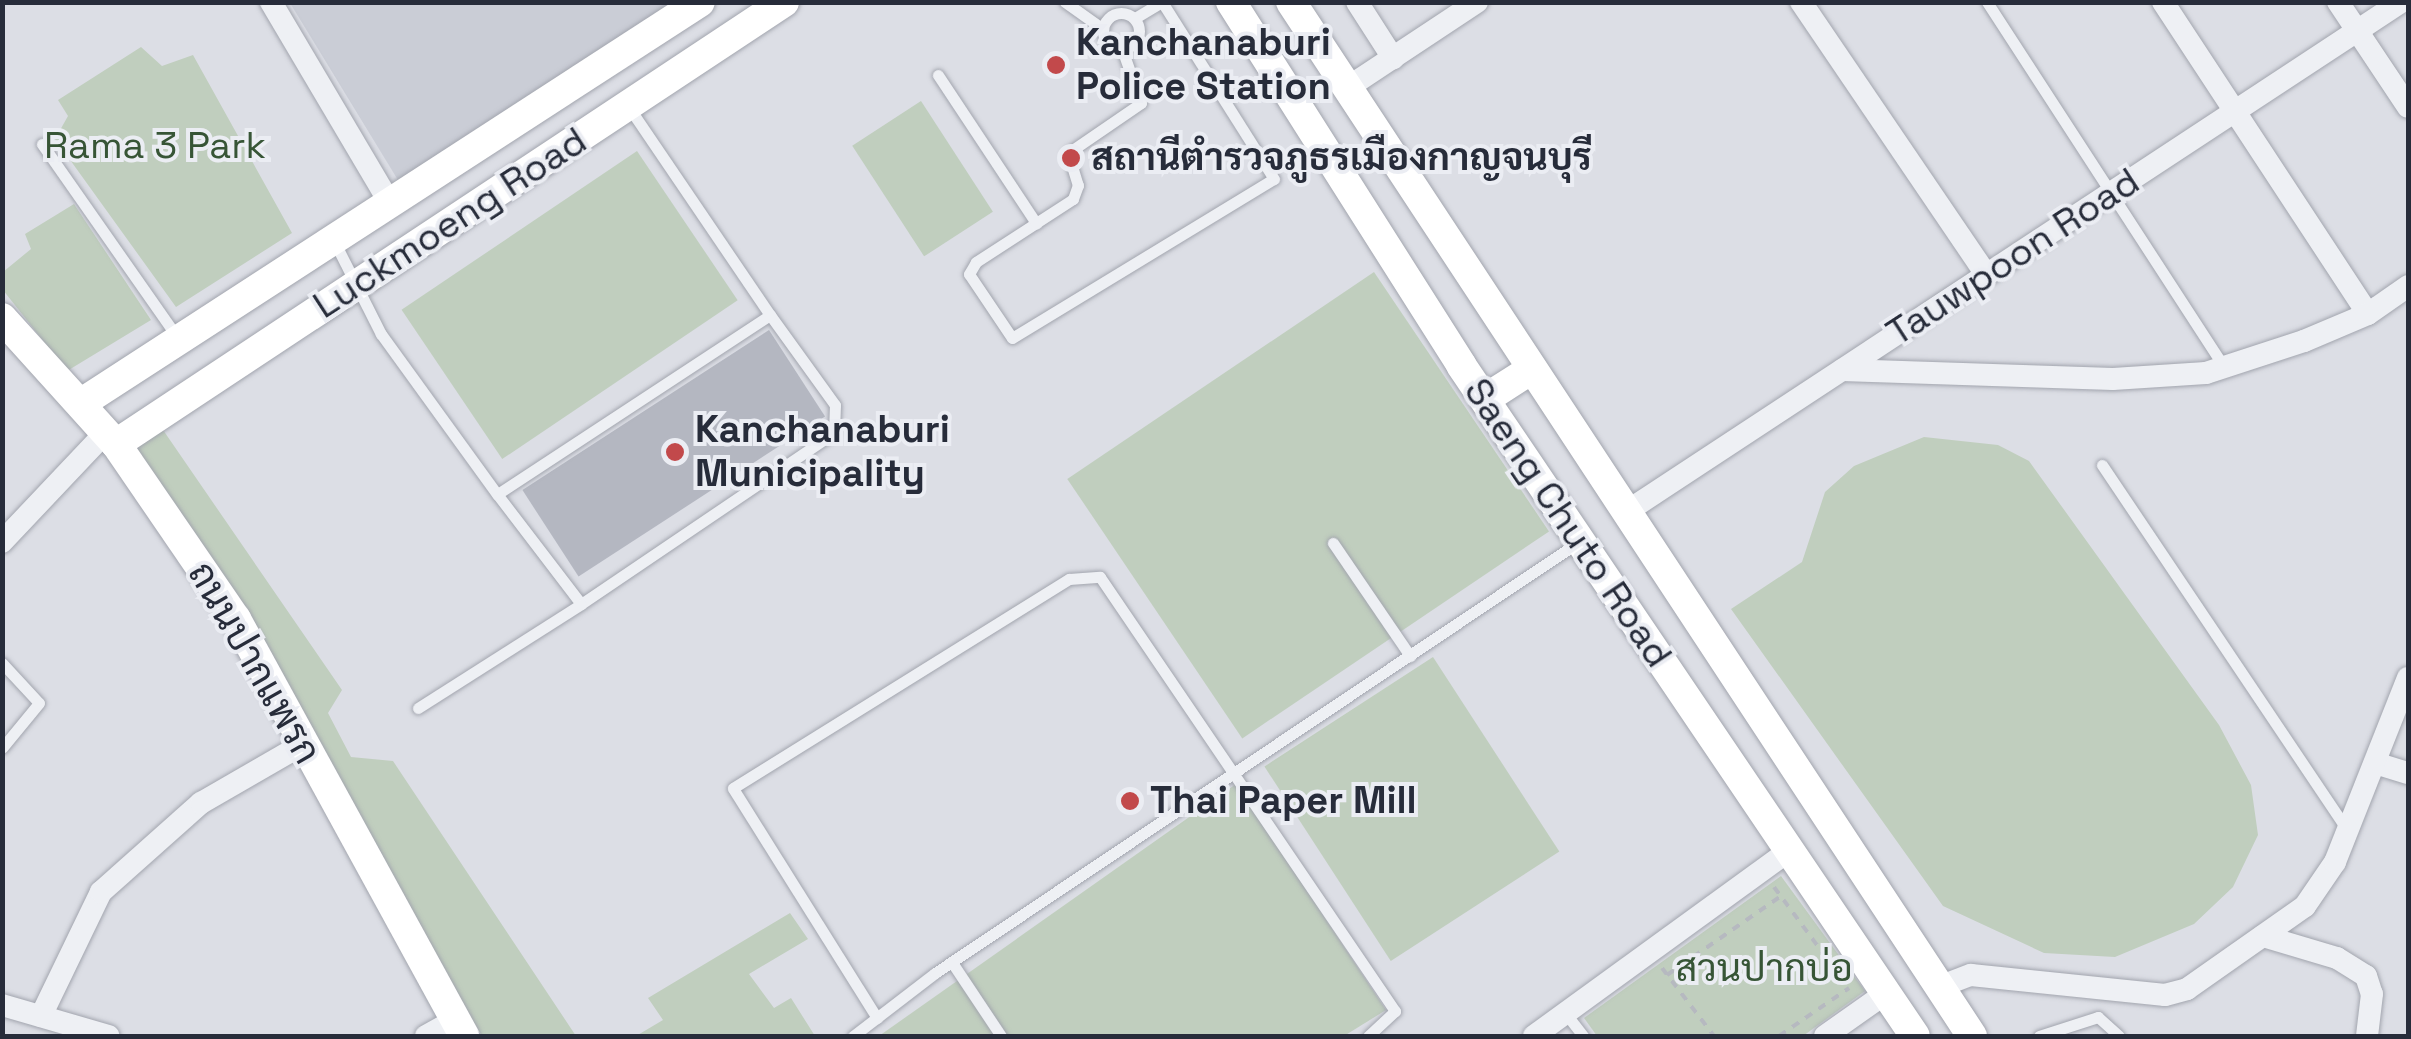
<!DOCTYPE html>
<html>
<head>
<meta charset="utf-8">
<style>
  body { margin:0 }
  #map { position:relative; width:2411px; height:1039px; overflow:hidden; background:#dcdee5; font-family:"Space Grotesk",Sarabun,sans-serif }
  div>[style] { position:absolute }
  .built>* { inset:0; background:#cacdd6 }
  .green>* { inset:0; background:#c0cebe; transform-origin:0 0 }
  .building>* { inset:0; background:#b4b7c1; transform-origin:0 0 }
  .path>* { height:4px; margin-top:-2px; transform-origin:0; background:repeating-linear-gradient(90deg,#b6b9c0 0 8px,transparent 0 16px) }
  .roads { filter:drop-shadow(0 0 2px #a2a5ae) drop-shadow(0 0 2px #a2a5ae) }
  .lane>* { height:11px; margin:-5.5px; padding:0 5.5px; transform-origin:5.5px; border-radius:5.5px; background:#eef0f4 }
  .lane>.ring { margin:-5.5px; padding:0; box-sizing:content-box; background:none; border:11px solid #eef0f4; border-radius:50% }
  .street>* { height:22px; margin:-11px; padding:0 11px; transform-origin:11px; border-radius:11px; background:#eef0f4 }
  .secondary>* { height:30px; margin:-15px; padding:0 15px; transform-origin:15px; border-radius:15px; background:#fff }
  .dots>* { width:28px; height:28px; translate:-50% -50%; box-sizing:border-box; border:5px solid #ebedf3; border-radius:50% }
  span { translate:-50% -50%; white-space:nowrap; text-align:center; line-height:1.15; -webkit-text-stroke:8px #ebedf3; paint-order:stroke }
  .poi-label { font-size:38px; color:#272c3a; font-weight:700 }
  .left { translate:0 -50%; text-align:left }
  .park-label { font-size:38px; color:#375536 }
  .street-label { font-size:38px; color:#272c3a }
  .frame { position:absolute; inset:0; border:5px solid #272c3a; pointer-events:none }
</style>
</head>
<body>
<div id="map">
  <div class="built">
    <div style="clip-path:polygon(290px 3px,676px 3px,401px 185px)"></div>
  </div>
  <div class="green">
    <div style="clip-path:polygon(141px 47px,162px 66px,193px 55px,292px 233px,176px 307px,55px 139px,68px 116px,58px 100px)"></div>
    <div style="left:921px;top:101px;width:132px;height:82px;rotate:57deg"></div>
    <div style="left:637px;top:151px;width:180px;height:284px;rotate:56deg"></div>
    <div style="clip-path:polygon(74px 204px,151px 320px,67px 371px,3px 290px,3px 272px,31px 249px,25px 234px)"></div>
    <div style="left:1374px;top:272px;width:313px;height:370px;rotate:56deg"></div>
    <div style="clip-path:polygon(161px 427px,342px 690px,328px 713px,351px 757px,393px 761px,576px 1036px,482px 1036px,130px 449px)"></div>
    <div style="clip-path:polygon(1924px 437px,1998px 445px,2029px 461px,2219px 725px,2251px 785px,2258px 835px,2233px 887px,2194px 924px,2115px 957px,2044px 953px,1943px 906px,1731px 609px,1802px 562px,1825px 492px,1854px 466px)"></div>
    <div style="left:1433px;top:657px;width:232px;height:201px;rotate:57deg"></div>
    <div style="clip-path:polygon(1236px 784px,1386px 1010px,1344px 1036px,879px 1036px)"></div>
    <div style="clip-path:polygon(1781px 876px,1865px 991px,1803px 1036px,1597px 1036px,1584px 1018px)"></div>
    <div style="clip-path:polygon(790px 913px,808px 939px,749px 974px,774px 1008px,791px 998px,815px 1036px,636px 1036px,663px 1020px,648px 998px)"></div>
  </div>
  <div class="building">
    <div style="left:769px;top:330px;width:103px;height:294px;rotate:57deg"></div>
  </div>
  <div class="path">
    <div style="left:1774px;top:887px;width:119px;rotate:53.5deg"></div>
    <div style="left:1662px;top:968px;width:86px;rotate:52.6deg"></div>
    <div style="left:1667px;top:975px;width:139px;rotate:-34.7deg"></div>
    <div style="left:1779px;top:1036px;width:85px;rotate:-34.4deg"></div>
  </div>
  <div class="roads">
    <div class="lane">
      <div style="left:1065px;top:2px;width:47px;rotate:35.4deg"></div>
      <div style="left:1987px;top:2px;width:435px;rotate:57deg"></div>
      <div class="ring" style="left:1103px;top:13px;width:25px;height:25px"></div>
      <div style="left:1135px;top:18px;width:31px;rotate:-31deg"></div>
      <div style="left:1122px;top:49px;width:57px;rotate:70.6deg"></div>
      <div style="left:1141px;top:103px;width:88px;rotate:145.6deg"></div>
      <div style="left:1068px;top:153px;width:34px;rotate:73deg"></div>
      <div style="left:1078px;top:185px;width:15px;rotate:110deg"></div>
      <div style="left:1073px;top:199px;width:116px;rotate:147deg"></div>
      <div style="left:976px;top:262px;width:14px;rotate:120deg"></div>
      <div style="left:969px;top:274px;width:77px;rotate:56.1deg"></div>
      <div style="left:1012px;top:338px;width:306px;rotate:-31.3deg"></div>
      <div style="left:1274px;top:179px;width:209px;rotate:-122.3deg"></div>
      <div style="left:938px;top:75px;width:178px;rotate:56.5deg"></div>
      <div style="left:628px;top:106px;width:253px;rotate:55.8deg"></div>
      <div style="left:42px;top:144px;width:236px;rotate:55deg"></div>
      <div style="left:335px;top:243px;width:102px;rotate:63.2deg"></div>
      <div style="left:381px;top:334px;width:198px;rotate:54.1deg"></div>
      <div style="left:497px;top:494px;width:138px;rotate:52.6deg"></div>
      <div style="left:581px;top:604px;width:305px;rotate:-34.1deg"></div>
      <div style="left:834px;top:433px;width:28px;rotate:-88deg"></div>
      <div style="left:835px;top:405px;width:111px;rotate:-125.8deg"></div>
      <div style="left:770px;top:315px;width:326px;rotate:146.7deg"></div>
      <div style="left:2102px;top:465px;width:441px;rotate:56.1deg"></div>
      <div style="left:1333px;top:543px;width:137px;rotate:55.7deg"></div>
      <div style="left:2px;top:663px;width:54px;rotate:47.2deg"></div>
      <div style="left:39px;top:703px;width:58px;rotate:129.4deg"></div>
      <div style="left:418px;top:708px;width:193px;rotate:-32.5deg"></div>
      <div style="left:953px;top:964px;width:87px;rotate:56.3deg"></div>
      <div style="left:1566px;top:1014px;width:28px;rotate:52deg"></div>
      <div style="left:877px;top:1018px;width:271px;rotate:-122.1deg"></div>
      <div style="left:733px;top:788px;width:396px;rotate:-31.9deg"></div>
      <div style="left:1069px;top:579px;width:31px;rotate:-4deg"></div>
      <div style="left:1100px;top:577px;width:525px;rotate:55.8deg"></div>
      <div style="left:1395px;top:1011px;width:37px;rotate:137deg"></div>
      <div style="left:853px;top:1036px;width:103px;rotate:-37.5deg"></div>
      <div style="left:935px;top:973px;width:776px;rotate:-33.81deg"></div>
      <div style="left:2039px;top:1036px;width:62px;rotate:-17.9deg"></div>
      <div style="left:2098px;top:1017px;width:28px;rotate:42deg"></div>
    </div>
    <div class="street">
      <div style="left:271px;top:2px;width:234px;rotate:59.4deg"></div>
      <div style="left:1357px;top:2px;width:67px;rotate:57.3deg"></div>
      <div style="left:1801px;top:2px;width:329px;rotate:55.8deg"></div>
      <div style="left:2163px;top:2px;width:373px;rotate:56.7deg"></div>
      <div style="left:2338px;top:2px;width:126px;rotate:56.3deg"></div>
      <div style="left:1347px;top:88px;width:156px;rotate:-33.5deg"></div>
      <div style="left:1842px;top:370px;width:271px;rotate:1.9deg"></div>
      <div style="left:2113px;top:379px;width:93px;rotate:-3.7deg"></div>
      <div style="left:2206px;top:373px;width:103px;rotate:-18.1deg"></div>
      <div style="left:2304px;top:341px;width:69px;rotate:-22.9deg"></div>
      <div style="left:2368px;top:314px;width:49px;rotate:-35deg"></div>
      <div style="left:1626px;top:512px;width:928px;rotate:-33.35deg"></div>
      <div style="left:2px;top:542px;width:150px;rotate:-46.6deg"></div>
      <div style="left:2375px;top:763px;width:34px;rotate:17deg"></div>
      <div style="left:2263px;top:936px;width:77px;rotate:16.6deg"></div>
      <div style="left:2337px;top:958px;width:34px;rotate:32deg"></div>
      <div style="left:2366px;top:976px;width:19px;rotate:72deg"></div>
      <div style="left:2372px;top:994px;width:42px;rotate:96.8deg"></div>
      <div style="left:1939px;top:987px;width:34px;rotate:-21deg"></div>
      <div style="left:1971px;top:975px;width:195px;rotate:5.9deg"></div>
      <div style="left:2165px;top:995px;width:23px;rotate:-15deg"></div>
      <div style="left:2187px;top:989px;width:144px;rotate:-35.1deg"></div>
      <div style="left:2305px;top:906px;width:53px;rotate:-55.7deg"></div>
      <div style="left:2335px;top:862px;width:198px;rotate:-68.4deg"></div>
      <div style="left:2px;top:1005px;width:111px;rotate:16.2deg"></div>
      <div style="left:41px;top:1016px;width:138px;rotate:-64.2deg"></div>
      <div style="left:101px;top:892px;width:134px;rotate:-41.7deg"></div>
      <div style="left:201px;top:803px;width:118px;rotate:-30deg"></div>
      <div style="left:426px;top:1036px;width:31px;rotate:-29deg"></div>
      <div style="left:1534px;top:1036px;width:315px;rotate:-36deg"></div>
      <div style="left:1825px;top:1036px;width:75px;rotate:-35.2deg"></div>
    </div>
    <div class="secondary">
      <div style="left:1231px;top:2px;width:430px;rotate:57.6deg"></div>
      <div style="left:1461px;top:365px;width:810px;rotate:55.92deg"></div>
      <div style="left:1291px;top:2px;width:1238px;rotate:56.63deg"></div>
      <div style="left:2px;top:318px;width:170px;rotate:47.9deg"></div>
      <div style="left:116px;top:444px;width:212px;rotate:55.6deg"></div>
      <div style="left:236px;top:619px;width:475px;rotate:61.3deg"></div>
      <div style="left:1485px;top:399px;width:56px;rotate:-32.6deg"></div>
      <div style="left:83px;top:402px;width:735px;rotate:-32.96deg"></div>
      <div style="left:116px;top:444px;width:801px;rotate:-33.49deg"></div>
    </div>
  </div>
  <div class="dots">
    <div style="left:1056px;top:65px;background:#c2494b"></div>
    <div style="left:1071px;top:158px;background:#c2494b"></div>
    <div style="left:675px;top:452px;background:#c2494b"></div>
    <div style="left:1130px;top:801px;background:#c2494b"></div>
  </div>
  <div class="poi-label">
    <span class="left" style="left:1076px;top:65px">Kanchanaburi<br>Police Station</span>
    <span class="left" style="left:1091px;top:158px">สถานีตำรวจภูธรเมืองกาญจนบุรี</span>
    <span class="left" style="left:695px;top:452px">Kanchanaburi<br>Municipality</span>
    <span class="left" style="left:1150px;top:801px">Thai Paper Mill</span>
  </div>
  <div class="park-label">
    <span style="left:155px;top:146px">Rama 3 Park</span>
    <span style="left:1764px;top:969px">สวนปากบ่อ</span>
  </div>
  <div class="street-label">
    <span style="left:450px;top:223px;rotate:-33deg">Luckmoeng Road</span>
    <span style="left:2013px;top:257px;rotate:-33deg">Tauwpoon Road</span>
    <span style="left:1568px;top:523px;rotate:56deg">Saeng Chuto Road</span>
    <span style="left:254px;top:663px;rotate:60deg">ถนนปากแพรก</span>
  </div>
  <div class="frame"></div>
</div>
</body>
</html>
